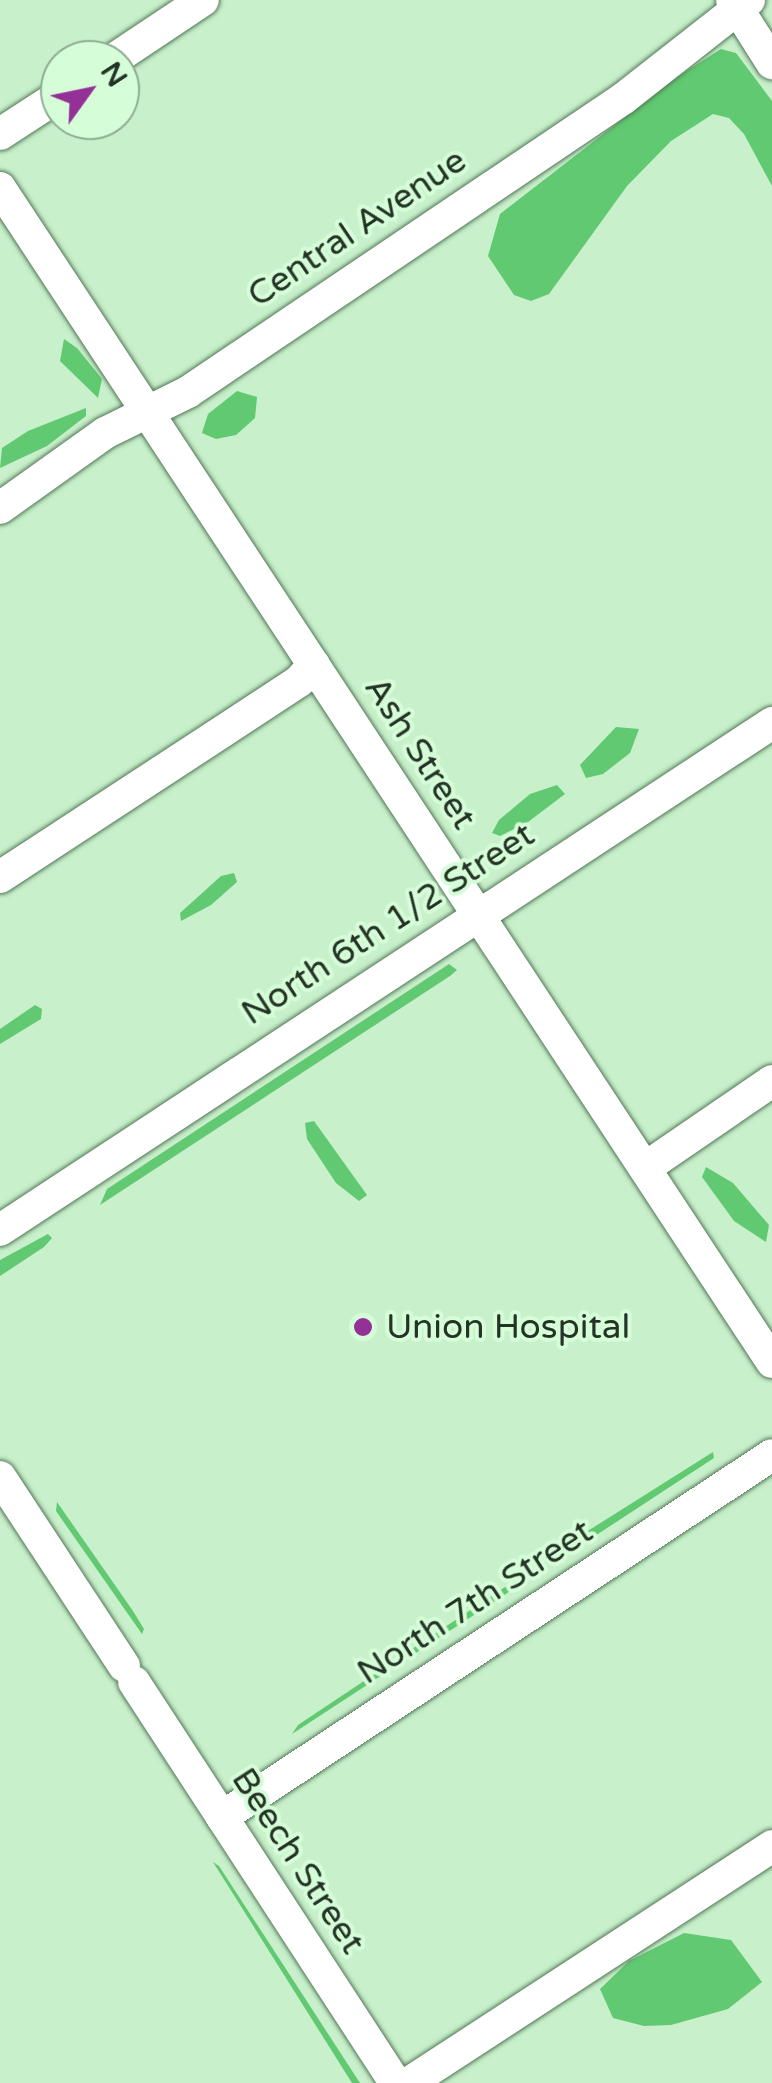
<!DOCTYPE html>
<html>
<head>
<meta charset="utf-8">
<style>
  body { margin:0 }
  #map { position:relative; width:772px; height:2083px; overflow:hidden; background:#c8f0cb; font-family:"Varela Round",sans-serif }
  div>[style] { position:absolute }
  .forest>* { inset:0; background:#61c971 }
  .roads { filter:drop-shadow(0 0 2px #527656) drop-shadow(0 0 2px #527656) }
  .minor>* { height:32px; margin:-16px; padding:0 16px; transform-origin:16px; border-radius:16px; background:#fff }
  .dots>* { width:28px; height:28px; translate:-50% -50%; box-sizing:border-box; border:5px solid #d5fdd8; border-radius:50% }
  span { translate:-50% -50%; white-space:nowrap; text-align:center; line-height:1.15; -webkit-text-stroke:8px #d5fdd8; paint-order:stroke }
  .street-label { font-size:35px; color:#243325 }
  .poi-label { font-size:35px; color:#243325 }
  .left { translate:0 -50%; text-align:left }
  .north { position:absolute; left:40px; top:40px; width:100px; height:100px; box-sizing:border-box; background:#d5fdd8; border:2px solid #8eac90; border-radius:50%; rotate:57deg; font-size:28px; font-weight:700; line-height:40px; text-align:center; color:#243325 }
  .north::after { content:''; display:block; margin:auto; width:35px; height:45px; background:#943096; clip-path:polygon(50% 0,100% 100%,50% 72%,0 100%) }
</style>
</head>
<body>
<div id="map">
  <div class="forest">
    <div style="clip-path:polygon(721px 49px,736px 53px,772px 101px,772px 186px,744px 134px,729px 118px,713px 114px,671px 141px,627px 186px,549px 294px,531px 301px,514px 295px,488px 256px,500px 214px,677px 77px)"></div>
    <div style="clip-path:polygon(64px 339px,77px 348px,102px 379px,98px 398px,60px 361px)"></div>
    <div style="clip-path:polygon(237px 391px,257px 397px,255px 418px,236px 435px,216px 439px,202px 433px,208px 414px)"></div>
    <div style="clip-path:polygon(86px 408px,86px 416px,47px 446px,0 468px,2px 448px,28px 431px)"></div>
    <div style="clip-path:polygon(616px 727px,639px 729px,630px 753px,603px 774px,586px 778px,580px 765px)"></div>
    <div style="clip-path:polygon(557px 785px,565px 794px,528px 822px,500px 836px,492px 833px,499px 820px,530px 794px)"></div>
    <div style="clip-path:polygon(234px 873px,237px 882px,211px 905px,181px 921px,180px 913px,221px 876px)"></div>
    <div style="clip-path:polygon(449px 964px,457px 970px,450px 976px,100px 1205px,107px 1189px)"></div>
    <div style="clip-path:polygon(35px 1005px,42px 1009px,41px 1019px,0 1044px,0 1029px)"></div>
    <div style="clip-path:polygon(314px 1121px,367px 1195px,359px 1201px,336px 1183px,307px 1139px,305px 1123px)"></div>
    <div style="clip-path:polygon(706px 1167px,733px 1183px,769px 1225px,766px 1242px,734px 1221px,702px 1177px)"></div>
    <div style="clip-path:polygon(48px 1234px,52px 1238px,44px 1247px,0 1276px,0 1260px)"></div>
    <div style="clip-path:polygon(713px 1452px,714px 1458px,572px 1551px,583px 1534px)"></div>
    <div style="clip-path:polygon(57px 1502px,133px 1611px,144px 1629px,142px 1634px,56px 1511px)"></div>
    <div style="clip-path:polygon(505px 1587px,510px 1591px,503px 1596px,292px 1734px,298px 1725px)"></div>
    <div style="clip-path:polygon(213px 1862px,219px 1866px,360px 2083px,352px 2083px)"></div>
    <div style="clip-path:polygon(684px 1933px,731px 1940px,762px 1982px,728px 2009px,671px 2025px,644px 2026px,613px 2018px,600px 1989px,629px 1961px)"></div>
  </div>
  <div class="roads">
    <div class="minor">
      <div style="left:732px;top:0;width:75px;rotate:57.6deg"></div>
      <div style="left:113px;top:60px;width:108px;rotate:-33.7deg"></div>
      <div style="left:0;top:134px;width:72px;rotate:-33deg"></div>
      <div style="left:0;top:188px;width:1405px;rotate:56.67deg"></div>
      <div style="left:0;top:508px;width:129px;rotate:-35.5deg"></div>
      <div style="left:105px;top:433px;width:93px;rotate:-26.3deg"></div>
      <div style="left:188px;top:392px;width:526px;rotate:-33.99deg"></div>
      <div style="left:624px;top:98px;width:159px;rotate:-38.1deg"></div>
      <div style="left:0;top:877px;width:358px;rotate:-33.2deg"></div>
      <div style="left:299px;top:681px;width:22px;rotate:-47deg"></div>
      <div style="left:645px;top:1168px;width:154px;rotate:-34.4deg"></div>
      <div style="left:0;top:1230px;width:924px;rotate:-33.29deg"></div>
      <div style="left:0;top:1477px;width:226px;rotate:56.7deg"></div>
      <div style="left:134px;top:1682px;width:478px;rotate:56.9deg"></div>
      <div style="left:222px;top:1817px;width:658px;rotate:-33.35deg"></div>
      <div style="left:409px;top:2083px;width:434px;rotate:-33.1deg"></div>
    </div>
  </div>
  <div class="dots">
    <div style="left:363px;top:1327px;background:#943096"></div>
  </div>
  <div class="street-label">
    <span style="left:357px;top:228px;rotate:-34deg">Central Avenue</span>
    <span style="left:420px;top:753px;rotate:57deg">Ash Street</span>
    <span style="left:388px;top:924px;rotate:-33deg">North 6th 1/2 Street</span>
    <span style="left:475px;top:1602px;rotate:-33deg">North 7th Street</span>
    <span style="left:298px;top:1861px;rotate:57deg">Beech Street</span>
  </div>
  <div class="poi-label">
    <span class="left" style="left:386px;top:1327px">Union Hospital</span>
  </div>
  <div class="north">N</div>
</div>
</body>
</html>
